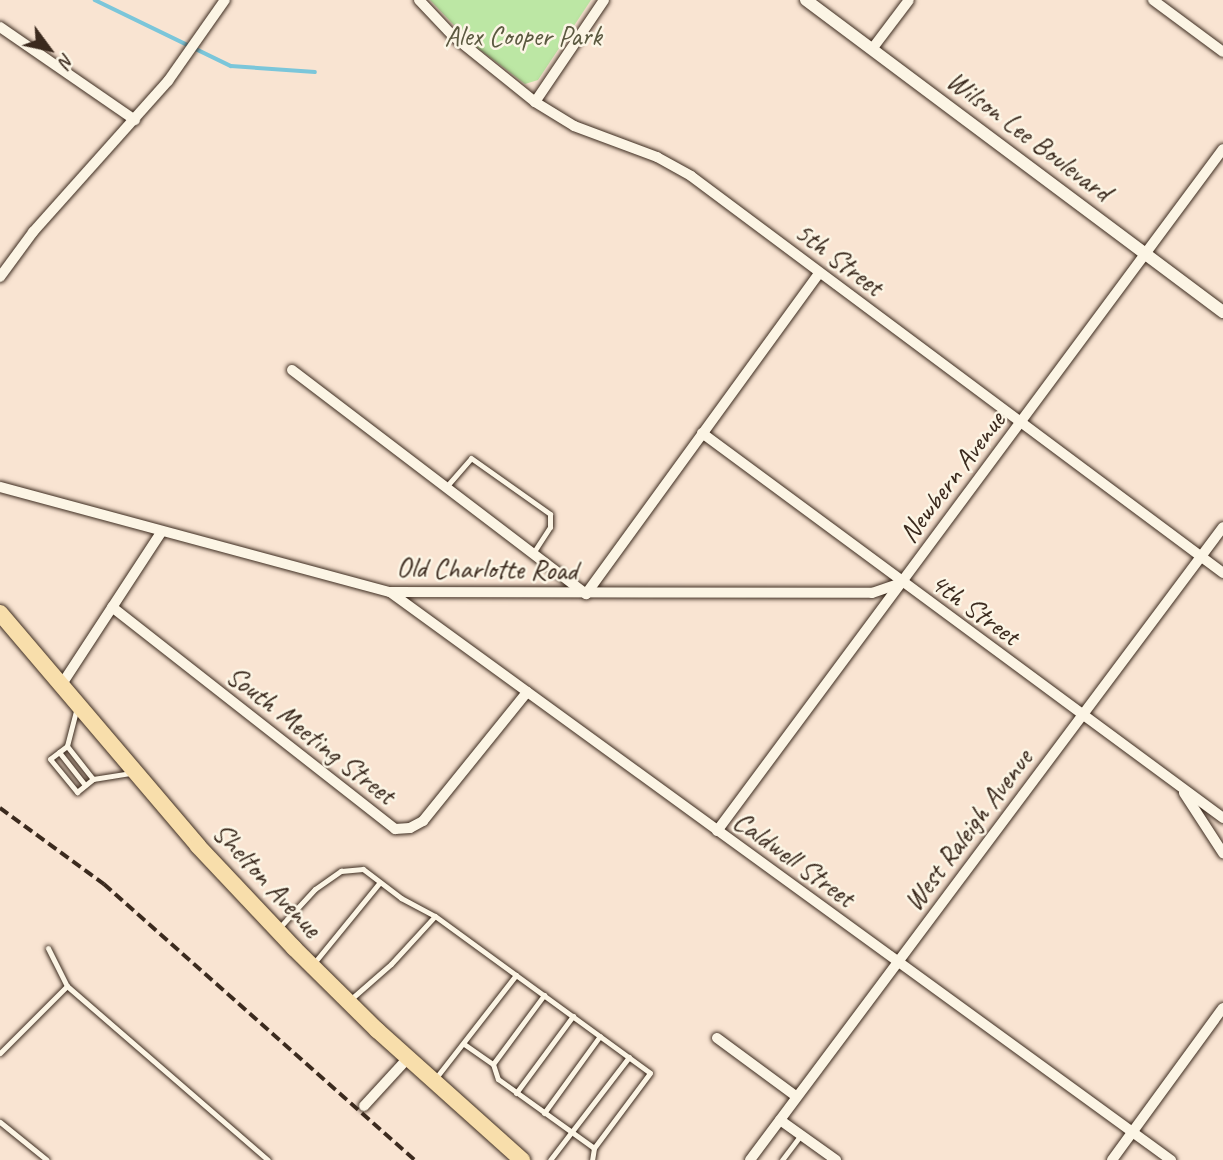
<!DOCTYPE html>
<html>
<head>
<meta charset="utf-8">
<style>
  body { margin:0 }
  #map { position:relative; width:1223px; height:1160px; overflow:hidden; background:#f9e4d2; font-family:Caveat,sans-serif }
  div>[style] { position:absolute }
  .green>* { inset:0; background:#bce7a4 }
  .stream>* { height:3.5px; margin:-1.75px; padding:0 1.75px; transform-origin:1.75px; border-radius:1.75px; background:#7bc6da }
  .roads { filter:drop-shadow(0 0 2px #3b2a1e) drop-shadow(0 0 2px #3b2a1e) }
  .service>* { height:5px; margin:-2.5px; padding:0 2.5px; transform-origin:2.5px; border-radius:2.5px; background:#fcf5e5 }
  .minor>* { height:10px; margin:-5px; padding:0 5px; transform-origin:5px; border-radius:5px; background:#fcf5e5 }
  .tertiary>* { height:12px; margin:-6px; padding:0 6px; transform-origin:6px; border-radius:6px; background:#fcf5e5 }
  .primary>* { height:16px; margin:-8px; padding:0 8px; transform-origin:8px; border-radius:8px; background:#f8deab }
  .rail>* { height:3.5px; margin-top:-1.75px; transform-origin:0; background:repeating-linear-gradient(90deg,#3b2a1e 0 10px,transparent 0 15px) }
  span { translate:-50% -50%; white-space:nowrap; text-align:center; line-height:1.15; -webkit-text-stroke:5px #fcf5e5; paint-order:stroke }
  .park-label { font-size:28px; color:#5b5940 }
  .street-label { font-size:28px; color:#3b2a1e }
  .north { position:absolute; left:14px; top:14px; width:70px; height:70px; -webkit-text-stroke:5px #fcf5e5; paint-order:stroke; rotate:123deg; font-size:19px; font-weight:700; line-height:28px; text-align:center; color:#3b2a1e }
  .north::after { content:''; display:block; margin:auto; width:24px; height:32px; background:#3b2a1e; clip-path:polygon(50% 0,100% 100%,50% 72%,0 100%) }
</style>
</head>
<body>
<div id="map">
  <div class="green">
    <div style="clip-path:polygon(430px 0,591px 0,538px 80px,525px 84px,470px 42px)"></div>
  </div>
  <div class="stream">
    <div style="left:95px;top:0;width:151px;rotate:25.9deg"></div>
    <div style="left:231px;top:66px;width:84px;rotate:4.1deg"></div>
  </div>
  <div class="roads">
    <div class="service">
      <div style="left:446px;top:487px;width:38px;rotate:-49deg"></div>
      <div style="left:471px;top:458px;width:97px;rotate:35.3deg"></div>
      <div style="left:550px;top:514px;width:13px;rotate:90deg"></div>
      <div style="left:550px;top:527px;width:31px;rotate:123deg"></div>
      <div style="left:77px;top:707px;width:40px;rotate:104.4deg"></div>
      <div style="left:67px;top:746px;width:21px;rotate:143deg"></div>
      <div style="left:50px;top:759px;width:43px;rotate:50.7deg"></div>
      <div style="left:77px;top:792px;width:21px;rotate:-39deg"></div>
      <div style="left:93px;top:779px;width:39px;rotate:-9deg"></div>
      <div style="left:67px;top:746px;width:42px;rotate:51.8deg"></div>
      <div style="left:59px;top:752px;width:42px;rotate:51.8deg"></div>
      <div style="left:279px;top:928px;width:53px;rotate:-47.3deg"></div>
      <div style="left:315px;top:889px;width:32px;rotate:-35deg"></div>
      <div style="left:341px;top:871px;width:22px;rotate:-5deg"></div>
      <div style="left:363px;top:869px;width:48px;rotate:37.3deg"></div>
      <div style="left:401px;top:898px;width:38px;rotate:28deg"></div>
      <div style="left:48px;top:948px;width:42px;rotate:63.4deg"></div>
      <div style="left:67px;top:986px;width:266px;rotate:40.9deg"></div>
      <div style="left:314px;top:963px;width:104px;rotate:-50.8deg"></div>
      <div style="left:351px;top:999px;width:53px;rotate:-41.2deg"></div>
      <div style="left:391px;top:964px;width:65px;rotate:-47.5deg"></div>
      <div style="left:435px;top:916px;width:266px;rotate:36.1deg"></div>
      <div style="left:650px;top:1073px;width:94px;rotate:126.7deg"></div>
      <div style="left:594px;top:1148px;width:12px;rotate:99deg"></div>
      <div style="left:464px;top:1044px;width:35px;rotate:35deg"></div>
      <div style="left:493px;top:1064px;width:16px;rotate:72deg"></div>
      <div style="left:498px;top:1079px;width:118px;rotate:35.7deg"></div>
      <div style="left:0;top:1053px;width:95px;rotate:-45deg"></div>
      <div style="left:493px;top:1064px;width:86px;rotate:-53.5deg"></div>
      <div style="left:435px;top:1079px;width:132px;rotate:-52.1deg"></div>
      <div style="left:516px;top:1093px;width:96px;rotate:-53.5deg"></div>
      <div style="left:544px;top:1113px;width:95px;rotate:-54deg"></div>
      <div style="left:0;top:1122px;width:60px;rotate:39deg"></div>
      <div style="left:550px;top:1160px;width:130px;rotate:-52.5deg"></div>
      <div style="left:782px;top:1160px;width:31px;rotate:-53deg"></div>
    </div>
    <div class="minor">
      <div style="left:419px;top:0;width:48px;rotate:46.7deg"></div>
      <div style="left:452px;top:35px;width:107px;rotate:38.9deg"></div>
      <div style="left:535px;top:102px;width:46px;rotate:31.6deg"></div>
      <div style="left:574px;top:126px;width:89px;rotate:20.5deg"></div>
      <div style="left:657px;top:157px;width:39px;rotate:29deg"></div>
      <div style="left:691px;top:176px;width:664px;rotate:36.73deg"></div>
      <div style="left:1153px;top:0;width:87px;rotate:36.6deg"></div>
      <div style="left:0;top:27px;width:164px;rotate:34.6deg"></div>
      <div style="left:872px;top:49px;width:61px;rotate:-52.9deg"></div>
      <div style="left:535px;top:102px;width:123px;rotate:-55.9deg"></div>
      <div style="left:0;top:277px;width:56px;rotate:-53.7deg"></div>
      <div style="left:33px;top:232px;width:203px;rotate:-48.2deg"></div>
      <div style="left:168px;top:81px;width:99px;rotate:-54.9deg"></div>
      <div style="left:292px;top:370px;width:370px;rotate:37.3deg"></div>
      <div style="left:586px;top:594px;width:397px;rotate:-54deg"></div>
      <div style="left:702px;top:433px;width:648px;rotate:36.46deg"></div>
      <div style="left:0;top:487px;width:404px;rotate:15.1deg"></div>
      <div style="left:390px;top:592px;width:482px;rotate:0.1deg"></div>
      <div style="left:872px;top:593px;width:31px;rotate:-19deg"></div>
      <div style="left:390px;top:592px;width:966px;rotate:36.03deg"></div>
      <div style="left:112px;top:607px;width:360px;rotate:38.1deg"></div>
      <div style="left:395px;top:829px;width:15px;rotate:-4deg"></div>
      <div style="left:410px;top:828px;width:15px;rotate:-28deg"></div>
      <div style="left:423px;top:821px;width:166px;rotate:-51.1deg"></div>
      <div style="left:60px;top:687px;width:186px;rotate:-56.8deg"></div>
      <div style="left:1184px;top:793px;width:72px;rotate:57deg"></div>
      <div style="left:717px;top:831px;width:849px;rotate:-53.43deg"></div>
      <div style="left:717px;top:1038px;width:99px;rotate:36.4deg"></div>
      <div style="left:364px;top:1106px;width:65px;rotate:-47.5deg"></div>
      <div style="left:780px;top:1120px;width:69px;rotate:35.5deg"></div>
      <div style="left:750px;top:1160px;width:790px;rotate:-53.23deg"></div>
      <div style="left:1112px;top:1160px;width:188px;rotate:-53.9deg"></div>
    </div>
    <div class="tertiary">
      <div style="left:806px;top:0;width:521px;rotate:36.8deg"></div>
    </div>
    <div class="primary">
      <div style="left:0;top:613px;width:306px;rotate:49.6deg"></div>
      <div style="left:198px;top:846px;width:140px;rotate:46.7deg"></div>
      <div style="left:294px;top:948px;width:117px;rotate:44.7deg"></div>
      <div style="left:377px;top:1030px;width:195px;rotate:41.9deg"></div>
    </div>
  </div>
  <div class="rail">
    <div style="left:0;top:808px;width:129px;rotate:36.2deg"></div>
    <div style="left:104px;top:884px;width:416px;rotate:41.6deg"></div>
  </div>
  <div class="park-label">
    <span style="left:523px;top:36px">Alex Cooper Park</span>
  </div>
  <div class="street-label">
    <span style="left:1029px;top:136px;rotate:37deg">Wilson Lee Boulevard</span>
    <span style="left:839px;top:259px;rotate:37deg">5th Street</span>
    <span style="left:952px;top:477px;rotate:-53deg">Newbern Avenue</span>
    <span style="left:487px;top:569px;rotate:1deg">Old Charlotte Road</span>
    <span style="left:975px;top:609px;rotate:36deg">4th Street</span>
    <span style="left:311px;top:735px;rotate:38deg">South Meeting Street</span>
    <span style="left:968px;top:830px;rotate:-53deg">West Raleigh Avenue</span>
    <span style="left:794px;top:859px;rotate:36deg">Caldwell Street</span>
    <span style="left:267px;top:880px;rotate:47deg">Shelton Avenue</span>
  </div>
  <div class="north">N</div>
</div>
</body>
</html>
